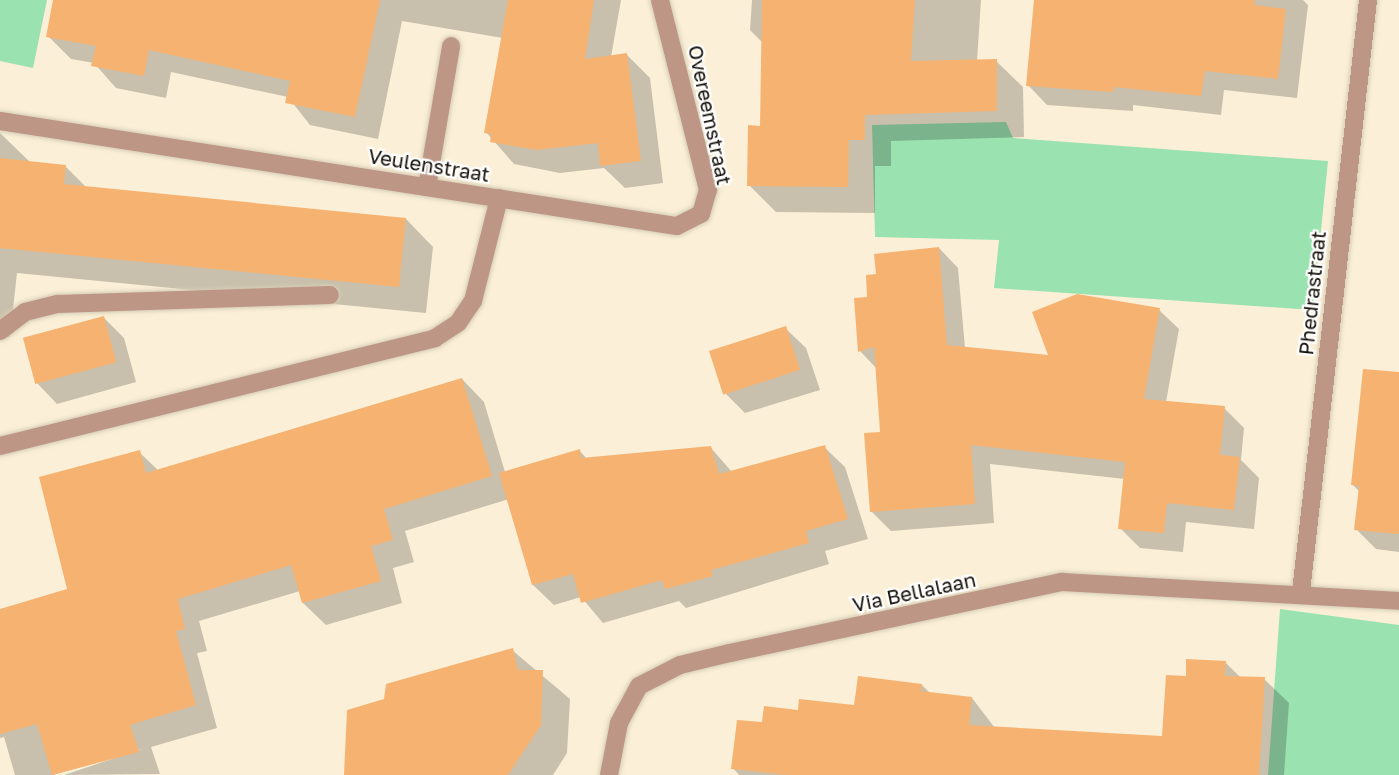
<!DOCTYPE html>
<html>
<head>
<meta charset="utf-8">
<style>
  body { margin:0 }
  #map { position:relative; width:1399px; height:775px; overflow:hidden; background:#fbf0d7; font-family:"Golos Text",sans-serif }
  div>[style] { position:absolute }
  .green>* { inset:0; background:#9ae2af }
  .shadow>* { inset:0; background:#0003 }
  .building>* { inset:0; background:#f6b270; transform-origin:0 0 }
  .roads { filter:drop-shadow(0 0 2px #d6ccb6) drop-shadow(0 0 2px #d6ccb6) }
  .minor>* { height:18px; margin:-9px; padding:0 9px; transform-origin:9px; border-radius:9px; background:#bd9686 }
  span { translate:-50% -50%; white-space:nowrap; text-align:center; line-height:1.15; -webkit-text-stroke:4.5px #fff; paint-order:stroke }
  .street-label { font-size:20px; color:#151109 }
</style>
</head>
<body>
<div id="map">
  <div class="green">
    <div style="clip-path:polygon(0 0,47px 0,33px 68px,0 61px)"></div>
    <div style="clip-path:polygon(1006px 122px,1013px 138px,1328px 161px,1313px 310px,994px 288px,999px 240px,875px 237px,872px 125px)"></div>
    <div style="clip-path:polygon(1280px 609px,1399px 625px,1399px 775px,1268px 775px)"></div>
  </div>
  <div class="shadow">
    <div style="clip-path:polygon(55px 0,621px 0,611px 57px,627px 55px,650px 78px,663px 183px,625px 188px,604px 168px,560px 173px,514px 164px,486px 132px,503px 38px,402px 21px,378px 139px,310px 125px,288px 97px,171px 72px,166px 98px,116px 88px,94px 63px,71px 59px,48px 36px)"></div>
    <div style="clip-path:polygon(752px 0,981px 0,977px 61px,996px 61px,1023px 87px,1024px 137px,891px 141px,891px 166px,875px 166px,875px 213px,776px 212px,749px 185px,761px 127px,763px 43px,750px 30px)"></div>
    <div style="clip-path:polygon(1035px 0,1303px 0,1308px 5px,1297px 98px,1224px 90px,1221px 115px,1133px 105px,1133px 111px,1047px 105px,1028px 85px)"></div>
    <div style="clip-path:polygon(0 133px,30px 162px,65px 166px,87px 188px,406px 219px,433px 247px,426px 313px,17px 273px,10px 337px,0 336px)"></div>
    <div style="clip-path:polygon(939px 248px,958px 268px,965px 348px,1050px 356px,1159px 310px,1179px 329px,1166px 402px,1224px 408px,1244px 428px,1241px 460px,1259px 478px,1254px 529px,1186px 522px,1183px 552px,1140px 548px,1120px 528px,1125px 479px,990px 464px,994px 523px,891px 531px,871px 511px,882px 433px,877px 369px,860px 351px,877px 275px)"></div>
    <div style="clip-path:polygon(104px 318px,124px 338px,136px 382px,57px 404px,37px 383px)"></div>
    <div style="clip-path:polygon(785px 328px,806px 348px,820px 390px,745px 413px,725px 393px)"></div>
    <div style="clip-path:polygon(1399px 374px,1399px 552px,1376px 549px,1356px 529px,1360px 492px,1353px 485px)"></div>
    <div style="clip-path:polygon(462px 379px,484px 402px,505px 472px,579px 450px,587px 459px,711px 448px,732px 472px,824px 447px,845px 467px,868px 539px,825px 551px,829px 564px,686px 608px,679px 601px,603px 623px,581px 597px,554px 605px,533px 585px,509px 499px,405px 531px,414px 562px,393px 568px,402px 603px,326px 625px,303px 603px,300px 591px,199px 621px,207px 651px,197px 653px,217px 728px,151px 747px,160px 774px,64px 775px,145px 748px,53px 775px,15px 775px,4px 737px,0 738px,0 610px,69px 590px,139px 452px,159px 471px)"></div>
    <div style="clip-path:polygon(512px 650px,570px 699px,567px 753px,553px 775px,346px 775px,385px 701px)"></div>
    <div style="clip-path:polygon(1226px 663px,1241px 678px,1264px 679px,1289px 703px,1284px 775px,739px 775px,733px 768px,763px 724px,800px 711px,856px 707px,922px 685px,930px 693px,972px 698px,995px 728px,1164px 738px,1187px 678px)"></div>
  </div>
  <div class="building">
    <div style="clip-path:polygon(53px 0,380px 0,355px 117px,285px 103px,290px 81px,149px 50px,144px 76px,91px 66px,96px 46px,46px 37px)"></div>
    <div style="clip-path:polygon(508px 0,594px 0,585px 59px,627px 53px,641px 161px,600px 166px,598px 143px,537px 150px,490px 142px,491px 134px,484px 133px)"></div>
    <div style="clip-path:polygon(762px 0,915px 0,911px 61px,997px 59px,997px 111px,865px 115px,865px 140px,849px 140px,848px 187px,747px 186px,748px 125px,760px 126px)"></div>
    <div style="clip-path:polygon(1034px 0,1255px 0,1254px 5px,1286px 9px,1278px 79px,1205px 71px,1201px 96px,1114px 87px,1113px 92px,1026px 86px)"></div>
    <div style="clip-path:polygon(0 158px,66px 165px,64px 184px,406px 218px,399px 287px,0 248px)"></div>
    <div style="clip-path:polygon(939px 247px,947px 345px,1048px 355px,1032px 312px,1077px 294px,1160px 308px,1144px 399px,1225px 406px,1220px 455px,1240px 457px,1234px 510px,1167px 503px,1164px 533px,1118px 529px,1125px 462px,971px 445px,975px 504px,870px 512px,864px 433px,880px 432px,874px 347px,858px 352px,854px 298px,867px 297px,866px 275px,876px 274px,874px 254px)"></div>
    <div style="left:104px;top:316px;width:48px;height:84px;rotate:75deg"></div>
    <div style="left:786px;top:326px;width:46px;height:81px;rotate:72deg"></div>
    <div style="clip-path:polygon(1363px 369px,1399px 372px,1399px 534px,1354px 530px,1359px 486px,1351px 485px)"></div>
    <div style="clip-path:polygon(462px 378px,492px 476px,384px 509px,393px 540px,371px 546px,381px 581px,302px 603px,291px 565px,178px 599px,185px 629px,176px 631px,196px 705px,130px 725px,139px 752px,52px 775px,37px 724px,0 734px,0 609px,67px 589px,39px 477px,140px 450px,146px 473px)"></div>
    <div style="clip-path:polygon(825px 445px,848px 519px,806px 531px,809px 543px,711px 570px,713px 576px,665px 589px,662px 580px,581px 603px,573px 574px,532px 585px,499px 473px,580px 449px,581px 458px,711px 446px,719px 474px)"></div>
    <div style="clip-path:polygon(513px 648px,518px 670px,543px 670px,541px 725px,508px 775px,344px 775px,347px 710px,384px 699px,386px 684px)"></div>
    <div style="clip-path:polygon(1186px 659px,1226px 661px,1225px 676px,1265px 677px,1259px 775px,788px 775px,731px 769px,737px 720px,762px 722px,764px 706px,798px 710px,799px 699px,854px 705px,858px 676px,922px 684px,921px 691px,972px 697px,969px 725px,1162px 736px,1166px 675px,1186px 676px)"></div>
  </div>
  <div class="roads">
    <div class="minor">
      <div style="left:0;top:121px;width:685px;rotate:8.82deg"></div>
      <div style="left:677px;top:226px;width:27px;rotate:-27deg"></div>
      <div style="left:701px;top:214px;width:25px;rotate:-74deg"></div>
      <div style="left:708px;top:190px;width:196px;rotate:-104.2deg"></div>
      <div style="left:427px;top:187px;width:143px;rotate:-80.3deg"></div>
      <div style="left:0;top:331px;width:31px;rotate:-37deg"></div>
      <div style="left:25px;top:312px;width:34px;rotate:-14deg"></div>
      <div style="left:58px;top:304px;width:272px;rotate:-1.9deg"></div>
      <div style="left:0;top:446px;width:448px;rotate:-13.9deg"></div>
      <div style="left:435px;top:338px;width:27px;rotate:-33deg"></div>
      <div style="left:458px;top:323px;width:27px;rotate:-56deg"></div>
      <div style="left:473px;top:301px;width:106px;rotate:-75.8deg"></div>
      <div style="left:1301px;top:592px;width:596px;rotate:-83.54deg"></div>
      <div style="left:609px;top:775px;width:53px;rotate:-79.1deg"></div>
      <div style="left:619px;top:723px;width:42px;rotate:-61.6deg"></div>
      <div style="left:639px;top:686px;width:46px;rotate:-27.1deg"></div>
      <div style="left:680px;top:665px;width:51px;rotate:-13.5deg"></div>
      <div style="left:730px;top:653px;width:340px;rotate:-12.1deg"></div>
      <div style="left:1062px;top:582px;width:338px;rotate:3.2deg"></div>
    </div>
  </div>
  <div class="street-label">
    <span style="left:710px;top:115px;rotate:78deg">Overeemstraat</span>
    <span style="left:429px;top:165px;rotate:9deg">Veulenstraat</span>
    <span style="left:1312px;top:293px;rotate:-84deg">Phedrastraat</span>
    <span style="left:914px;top:592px;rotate:-12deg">Via Bellalaan</span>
  </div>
</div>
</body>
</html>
